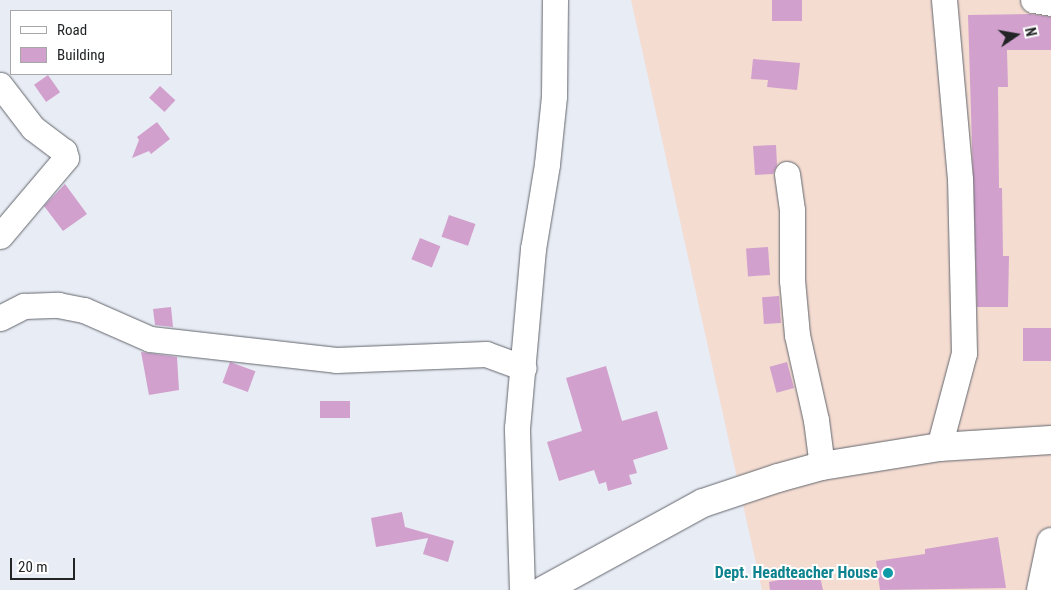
<!DOCTYPE html>
<html>
<head>
<meta charset="utf-8">
<style>
  body { margin:0 }
  #map { position:relative; width:1051px; height:590px; overflow:hidden; background:#e8ecf4; font-family:"Roboto Condensed",sans-serif }
  div>[style] { position:absolute }
  .education>* { inset:0; background:#f4dcd1 }
  .building>* { inset:0; background:#d1a0cd; transform-origin:0 0 }
  .roads { filter:drop-shadow(0 0 1px #63666d) drop-shadow(0 0 1px #63666d) }
  .street>* { height:25px; margin:-12.5px; padding:0 12.5px; transform-origin:12.5px; border-radius:12.5px; background:#fff }
  .secondary>* { height:28px; margin:-14px; padding:0 14px; transform-origin:14px; border-radius:14px; background:#fff }
  .dots>* { width:14px; height:14px; translate:-50% -50%; box-sizing:border-box; border:2px solid #fff; border-radius:50% }
  span { translate:-50% -50%; white-space:nowrap; text-align:center; line-height:1.15; -webkit-text-stroke:4px #fff; paint-order:stroke }
  .culture-label { font-size:16px; color:#0d838f; font-weight:700 }
  .right { translate:-100% -50%; text-align:right }
  .legend { position:absolute; left:10px; top:10px; width:162px; height:65px; box-sizing:border-box; background:#fff; border:1px solid #a7a7a8; margin:0; padding:6px 9px; list-style:none; font-size:15px; color:#222426 }
  .legend li { display:flex; align-items:center; gap:10px; height:25px }
  .legend b { width:25px; border:1px solid #a7a7a8 }
  .north { position:absolute; left:991px; top:10px; width:50px; height:50px; -webkit-text-stroke:4px #fff; paint-order:stroke; rotate:78deg; font-size:14px; font-weight:700; line-height:20px; text-align:center; color:#222426 }
  .north::after { content:''; display:block; margin:auto; width:18px; height:22px; background:#222426; clip-path:polygon(50% 0,100% 100%,50% 72%,0 100%) }
  .scale { position:absolute; left:10px; top:558px; width:65px; height:22px; box-sizing:border-box; border:2px solid #222426; border-top:0; padding-left:6px; font-size:15px; line-height:18px; white-space:nowrap; color:#222426; -webkit-text-stroke:4px #fff; paint-order:stroke }
</style>
</head>
<body>
<div id="map">
  <div class="education">
    <div style="clip-path:polygon(631px 0,1051px 0,1051px 590px,762px 590px)"></div>
  </div>
  <div class="building">
    <div style="left:772px;top:0;width:30px;height:21px"></div>
    <div style="clip-path:polygon(1030px 14px,1051px 17px,1051px 50px,1007px 50px,1008px 87px,998px 87px,999px 188px,1002px 188px,1003px 256px,1009px 256px,1008px 307px,977px 307px,968px 15px)"></div>
    <div style="clip-path:polygon(753px 59px,800px 63px,797px 90px,767px 87px,768px 80px,751px 79px)"></div>
    <div style="left:48px;top:75px;width:21px;height:17px;rotate:55deg"></div>
    <div style="left:160px;top:86px;width:21px;height:16px;rotate:43deg"></div>
    <div style="clip-path:polygon(157px 122px,170px 139px,151px 154px,149px 151px,132px 158px,139px 140px,137px 137px)"></div>
    <div style="clip-path:polygon(776px 145px,777px 165px,773px 174px,755px 175px,753px 146px)"></div>
    <div style="clip-path:polygon(65px 184px,87px 214px,63px 231px,44px 206px)"></div>
    <div style="left:449px;top:215px;width:28px;height:23px;rotate:19deg"></div>
    <div style="left:420px;top:238px;width:22px;height:23px;rotate:22deg"></div>
    <div style="left:768px;top:247px;width:28px;height:22px;rotate:86deg"></div>
    <div style="left:779px;top:296px;width:27px;height:17px;rotate:86deg"></div>
    <div style="clip-path:polygon(171px 307px,173px 327px,155px 325px,153px 309px)"></div>
    <div style="left:1051px;top:328px;width:33px;height:28px;rotate:90deg"></div>
    <div style="clip-path:polygon(141px 352px,177px 357px,179px 390px,149px 395px)"></div>
    <div style="left:230px;top:362px;width:27px;height:22px;rotate:20deg"></div>
    <div style="left:787px;top:362px;width:27px;height:18px;rotate:75deg"></div>
    <div style="clip-path:polygon(606px 366px,622px 421px,657px 411px,668px 449px,633px 460px,637px 473px,629px 475px,632px 484px,608px 491px,606px 482px,599px 484px,594px 470px,559px 481px,547px 442px,582px 431px,566px 378px)"></div>
    <div style="left:350px;top:401px;width:17px;height:30px;rotate:90deg"></div>
    <div style="clip-path:polygon(402px 512px,405px 527px,454px 541px,448px 562px,423px 554px,428px 538px,376px 547px,371px 518px)"></div>
    <div style="clip-path:polygon(998px 537px,1006px 588px,880px 590px,876px 561px,925px 554px,925px 549px)"></div>
    <div style="clip-path:polygon(819px 572px,823px 590px,770px 590px,769px 582px)"></div>
  </div>
  <div class="roads">
    <div class="street">
      <div style="left:1033px;top:0;width:18px;rotate:9deg"></div>
      <div style="left:0;top:85px;width:54px;rotate:52.5deg"></div>
      <div style="left:33px;top:128px;width:39px;rotate:37deg"></div>
      <div style="left:64px;top:151px;width:7px;rotate:74deg"></div>
      <div style="left:66px;top:158px;width:102px;rotate:130.2deg"></div>
      <div style="left:787px;top:174px;width:36px;rotate:82deg"></div>
      <div style="left:792px;top:210px;width:70px;rotate:90deg"></div>
      <div style="left:792px;top:280px;width:55px;rotate:84.8deg"></div>
      <div style="left:797px;top:335px;width:87px;rotate:77.4deg"></div>
      <div style="left:816px;top:420px;width:46px;rotate:82.6deg"></div>
      <div style="left:0;top:318px;width:27px;rotate:-27deg"></div>
      <div style="left:24px;top:306px;width:34px;rotate:-2deg"></div>
      <div style="left:58px;top:305px;width:26px;rotate:11deg"></div>
      <div style="left:84px;top:310px;width:72px;rotate:23.7deg"></div>
      <div style="left:150px;top:339px;width:187px;rotate:6.4deg"></div>
      <div style="left:336px;top:360px;width:150px;rotate:-2.3deg"></div>
      <div style="left:486px;top:354px;width:40px;rotate:20.2deg"></div>
      <div style="left:939px;top:447px;width:97px;rotate:-75.1deg"></div>
      <div style="left:964px;top:353px;width:174px;rotate:-91.3deg"></div>
      <div style="left:960px;top:179px;width:180px;rotate:-95.1deg"></div>
      <div style="left:522px;top:590px;width:162px;rotate:-91.8deg"></div>
      <div style="left:517px;top:428px;width:180px;rotate:-84.9deg"></div>
      <div style="left:533px;top:249px;width:86px;rotate:-80.6deg"></div>
      <div style="left:547px;top:164px;width:68px;rotate:-84.1deg"></div>
      <div style="left:554px;top:96px;width:96px;rotate:-89.4deg"></div>
    </div>
    <div class="secondary">
      <div style="left:544px;top:590px;width:181px;rotate:-28.7deg"></div>
      <div style="left:703px;top:503px;width:79px;rotate:-18.4deg"></div>
      <div style="left:778px;top:478px;width:46px;rotate:-15.3deg"></div>
      <div style="left:822px;top:466px;width:119px;rotate:-9.2deg"></div>
      <div style="left:939px;top:447px;width:112px;rotate:-3.6deg"></div>
      <div style="left:1041px;top:590px;width:49px;rotate:-78.2deg"></div>
    </div>
  </div>
  <div class="dots">
    <div style="left:888px;top:573px;background:#0f9aa8"></div>
  </div>
  <div class="culture-label">
    <span class="right" style="left:878px;top:573px">Dept. Headteacher House</span>
  </div>
  <ul class="legend">
  <li><b style="height:6px;background:#fff"></b>Road</li>
  <li><b style="height:14px;background:#d1a0cd"></b>Building</li>
  </ul>
  <div class="north">N</div>
  <div class="scale">20 m</div>
</div>
</body>
</html>
